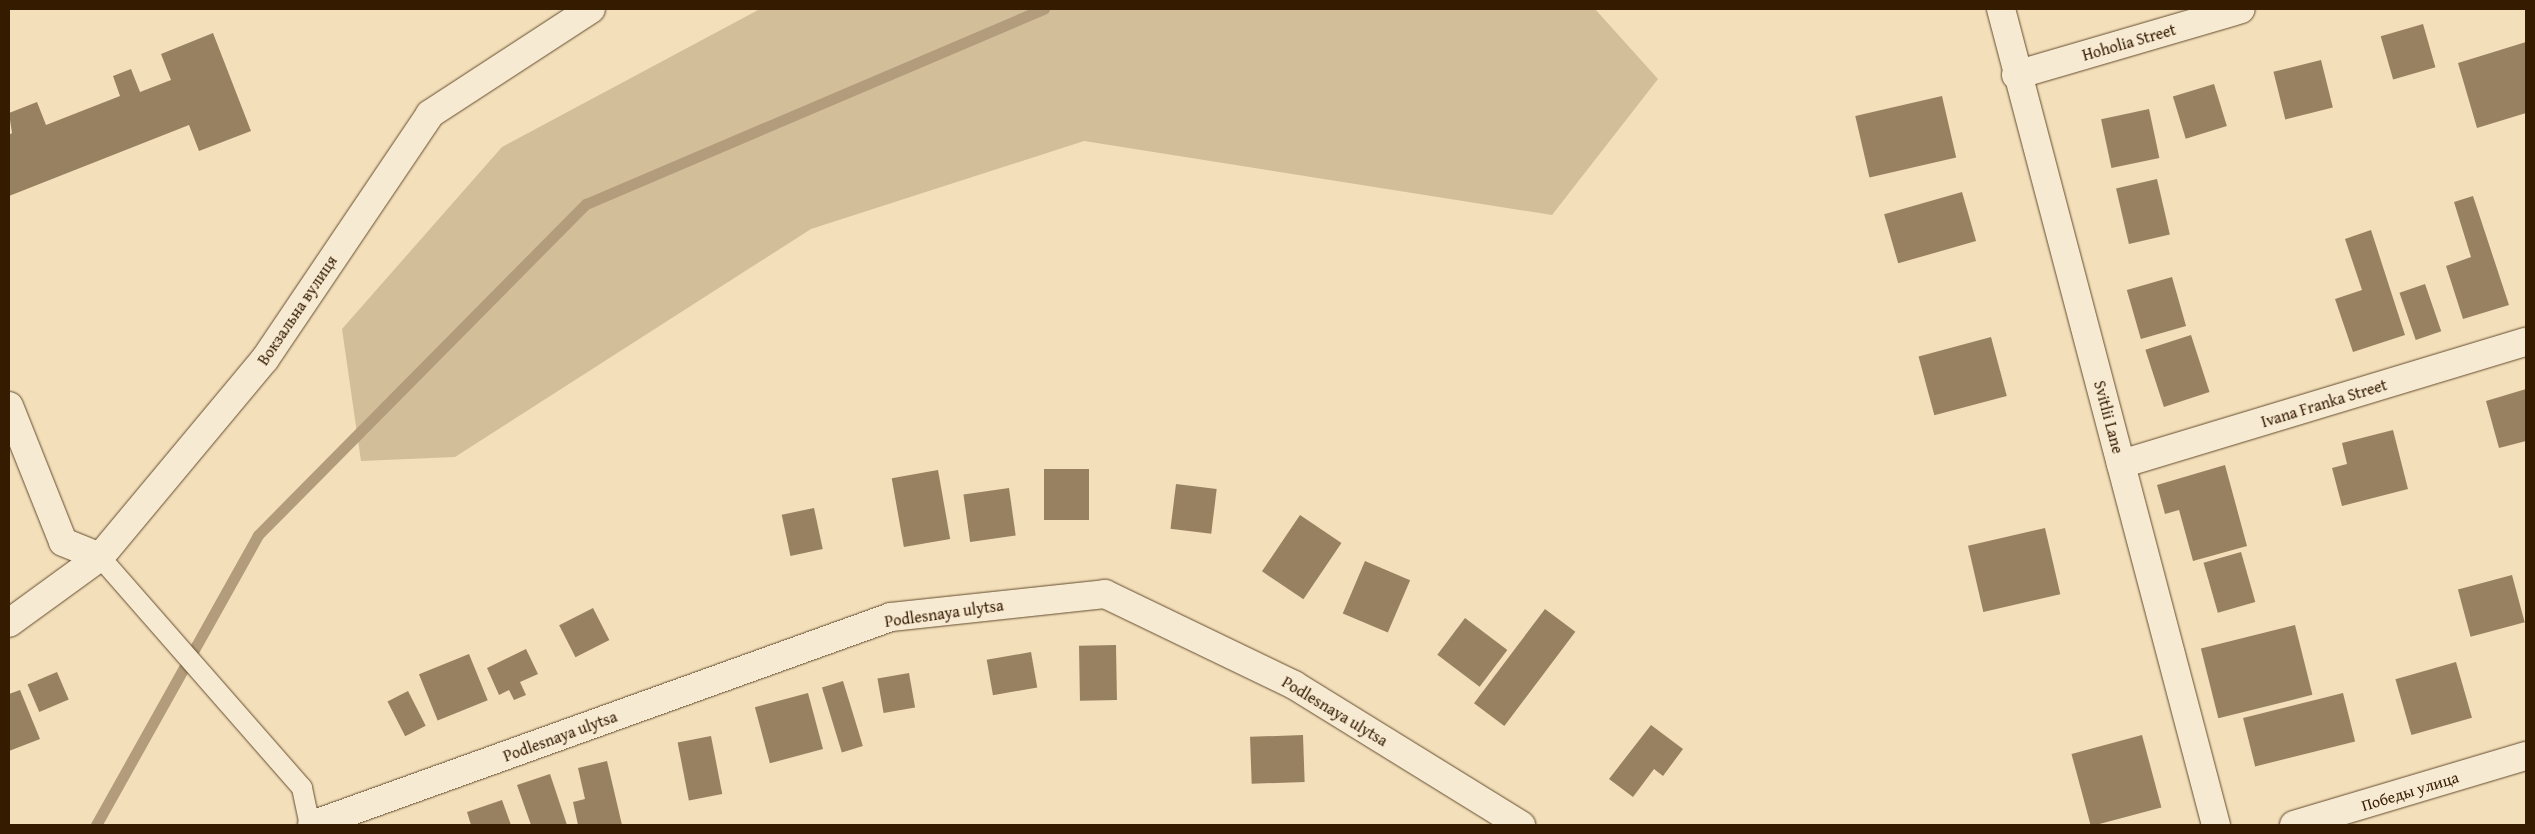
<!DOCTYPE html>
<html>
<head>
<meta charset="utf-8">
<style>
  body { margin:0 }
  #map { position:relative; width:2535px; height:834px; overflow:hidden; background:#f3dfba; font-family:"Gentium Book Plus",serif }
  div>[style] { position:absolute }
  .green>* { inset:0; background:#d3be9a }
  .stream>* { height:11px; margin:-5.5px; padding:0 5.5px; transform-origin:5.5px; border-radius:5.5px; background:#b29c7b }
  .building>* { inset:0; background:#988161; transform-origin:0 0 }
  .roads { filter:drop-shadow(0 0 1px #644c2e) drop-shadow(0 0 1px #644c2e) }
  .service>* { height:20px; margin:-10px; padding:0 10px; transform-origin:10px; border-radius:10px; background:#f7ead2 }
  .minor>* { height:28px; margin:-14px; padding:0 14px; transform-origin:14px; border-radius:14px; background:#f7ead2 }
  span { translate:-50% -50%; white-space:nowrap; text-align:center; line-height:1.15; -webkit-text-stroke:4px #f7ead2; paint-order:stroke }
  .street-label { font-size:16px; color:#351b00 }
  .frame { position:absolute; inset:0; border:10px solid #351b00; pointer-events:none }
</style>
</head>
<body>
<div id="map">
  <div class="green">
    <div style="clip-path:polygon(760px 9px,1595px 9px,1658px 79px,1552px 215px,1084px 141px,811px 229px,455px 457px,361px 461px,342px 329px,502px 147px)"></div>
  </div>
  <div class="stream">
    <div style="left:96px;top:825px;width:332px;rotate:-60.8deg"></div>
    <div style="left:258px;top:535px;width:466px;rotate:-45.3deg"></div>
    <div style="left:586px;top:204px;width:498px;rotate:-23.1deg"></div>
  </div>
  <div class="building">
    <div style="left:2423px;top:24px;width:45px;height:44px;rotate:74deg"></div>
    <div style="clip-path:polygon(213px 33px,251px 131px,199px 151px,189px 125px,9px 196px,9px 135px,12px 133px,9px 113px,37px 102px,46px 125px,120px 96px,113px 76px,131px 69px,140px 92px,171px 80px,161px 54px)"></div>
    <div style="clip-path:polygon(2526px 42px,2526px 113px,2477px 128px,2458px 63px)"></div>
    <div style="left:2321px;top:60px;width:49px;height:49px;rotate:76deg"></div>
    <div style="left:2214px;top:84px;width:44px;height:43px;rotate:73deg"></div>
    <div style="left:1942px;top:96px;width:63px;height:89px;rotate:77deg"></div>
    <div style="left:2149px;top:109px;width:50px;height:49px;rotate:78deg"></div>
    <div style="left:2157px;top:179px;width:57px;height:42px;rotate:77deg"></div>
    <div style="left:1962px;top:192px;width:51px;height:81px;rotate:74deg"></div>
    <div style="clip-path:polygon(2473px 196px,2509px 305px,2463px 319px,2446px 266px,2471px 257px,2454px 202px)"></div>
    <div style="clip-path:polygon(2371px 230px,2405px 335px,2353px 352px,2335px 299px,2362px 290px,2345px 239px)"></div>
    <div style="left:2172px;top:277px;width:51px;height:47px;rotate:74deg"></div>
    <div style="left:2425px;top:284px;width:50px;height:27px;rotate:71deg"></div>
    <div style="left:2191px;top:335px;width:60px;height:48px;rotate:72deg"></div>
    <div style="left:1991px;top:337px;width:61px;height:75px;rotate:75deg"></div>
    <div style="clip-path:polygon(2526px 389px,2526px 441px,2499px 448px,2486px 401px)"></div>
    <div style="clip-path:polygon(2393px 430px,2408px 489px,2342px 506px,2332px 468px,2347px 464px,2342px 443px)"></div>
    <div style="clip-path:polygon(2225px 465px,2247px 546px,2193px 561px,2179px 510px,2165px 514px,2157px 485px)"></div>
    <div style="left:1044px;top:469px;width:45px;height:51px"></div>
    <div style="left:938px;top:470px;width:70px;height:47px;rotate:80deg"></div>
    <div style="left:1176px;top:484px;width:41px;height:45px;rotate:7deg"></div>
    <div style="left:1009px;top:488px;width:48px;height:46px;rotate:82deg"></div>
    <div style="left:814px;top:508px;width:42px;height:33px;rotate:78deg"></div>
    <div style="left:1300px;top:515px;width:50px;height:68px;rotate:34deg"></div>
    <div style="left:2045px;top:528px;width:68px;height:79px;rotate:77deg"></div>
    <div style="left:2241px;top:552px;width:52px;height:39px;rotate:74deg"></div>
    <div style="left:1365px;top:561px;width:49px;height:57px;rotate:23deg"></div>
    <div style="left:2512px;top:575px;width:49px;height:56px;rotate:75deg"></div>
    <div style="left:593px;top:608px;width:36px;height:38px;rotate:63deg"></div>
    <div style="left:1545px;top:609px;width:38px;height:118px;rotate:37deg"></div>
    <div style="left:1465px;top:618px;width:53px;height:46px;rotate:37deg"></div>
    <div style="left:2295px;top:625px;width:72px;height:97px;rotate:76deg"></div>
    <div style="left:1116px;top:645px;width:55px;height:37px;rotate:89deg"></div>
    <div style="clip-path:polygon(526px 649px,538px 674px,520px 682px,526px 695px,514px 700px,509px 690px,499px 695px,487px 668px)"></div>
    <div style="left:1031px;top:652px;width:36px;height:45px;rotate:80deg"></div>
    <div style="left:469px;top:654px;width:50px;height:54px;rotate:68deg"></div>
    <div style="left:2456px;top:662px;width:58px;height:63px;rotate:74deg"></div>
    <div style="left:57px;top:672px;width:30px;height:32px;rotate:67deg"></div>
    <div style="left:909px;top:673px;width:35px;height:32px;rotate:80deg"></div>
    <div style="left:843px;top:681px;width:68px;height:22px;rotate:73deg"></div>
    <div style="clip-path:polygon(20px 690px,40px 739px,9px 751px,9px 694px)"></div>
    <div style="left:408px;top:691px;width:39px;height:23px;rotate:63deg"></div>
    <div style="left:808px;top:693px;width:58px;height:55px;rotate:75deg"></div>
    <div style="left:2343px;top:693px;width:50px;height:103px;rotate:76deg"></div>
    <div style="clip-path:polygon(1651px 725px,1683px 749px,1663px 776px,1654px 769px,1633px 797px,1609px 779px)"></div>
    <div style="left:1303px;top:735px;width:47px;height:53px;rotate:88deg"></div>
    <div style="left:2142px;top:735px;width:75px;height:73px;rotate:75deg"></div>
    <div style="left:711px;top:736px;width:59px;height:34px;rotate:79deg"></div>
    <div style="clip-path:polygon(607px 761px,622px 825px,578px 825px,573px 802px,585px 799px,578px 768px)"></div>
    <div style="clip-path:polygon(550px 774px,567px 825px,531px 825px,517px 785px)"></div>
    <div style="clip-path:polygon(502px 800px,511px 825px,471px 825px,467px 812px)"></div>
  </div>
  <div class="roads">
    <div class="service">
      <div style="left:100px;top:557px;width:307px;rotate:48.8deg"></div>
      <div style="left:302px;top:788px;width:38px;rotate:78deg"></div>
    </div>
    <div class="minor">
      <div style="left:2001px;top:9px;width:844px;rotate:75.24deg"></div>
      <div style="left:2016px;top:75px;width:234px;rotate:-16.3deg"></div>
      <div style="left:9px;top:406px;width:146px;rotate:68.3deg"></div>
      <div style="left:63px;top:542px;width:40px;rotate:22deg"></div>
      <div style="left:2121px;top:464px;width:423px;rotate:-16.8deg"></div>
      <div style="left:9px;top:623px;width:112px;rotate:-36deg"></div>
      <div style="left:100px;top:557px;width:258px;rotate:-50.2deg"></div>
      <div style="left:265px;top:359px;width:295px;rotate:-56deg"></div>
      <div style="left:430px;top:114px;width:192px;rotate:-33.1deg"></div>
      <div style="left:312px;top:825px;width:615px;rotate:-19.76deg"></div>
      <div style="left:891px;top:617px;width:215px;rotate:-6.1deg"></div>
      <div style="left:1105px;top:594px;width:210px;rotate:25.7deg"></div>
      <div style="left:1294px;top:685px;width:267px;rotate:31.7deg"></div>
      <div style="left:2294px;top:825px;width:242px;rotate:-16.6deg"></div>
    </div>
  </div>
  <div class="street-label">
    <span style="left:2129px;top:42px;rotate:-16deg">Hoholia Street</span>
    <span style="left:297px;top:310px;rotate:-56deg">Вокзальна вулиця</span>
    <span style="left:2324px;top:403px;rotate:-17deg">Ivana Franka Street</span>
    <span style="left:2109px;top:417px;rotate:75deg">Svitlii Lane</span>
    <span style="left:944px;top:613px;rotate:-8deg">Podlesnaya ulytsa</span>
    <span style="left:1335px;top:711px;rotate:31deg">Podlesnaya ulytsa</span>
    <span style="left:560px;top:736px;rotate:-20deg">Podlesnaya ulytsa</span>
    <span style="left:2410px;top:791px;rotate:-17deg">Победы улица</span>
  </div>
  <div class="frame"></div>
</div>
</body>
</html>
